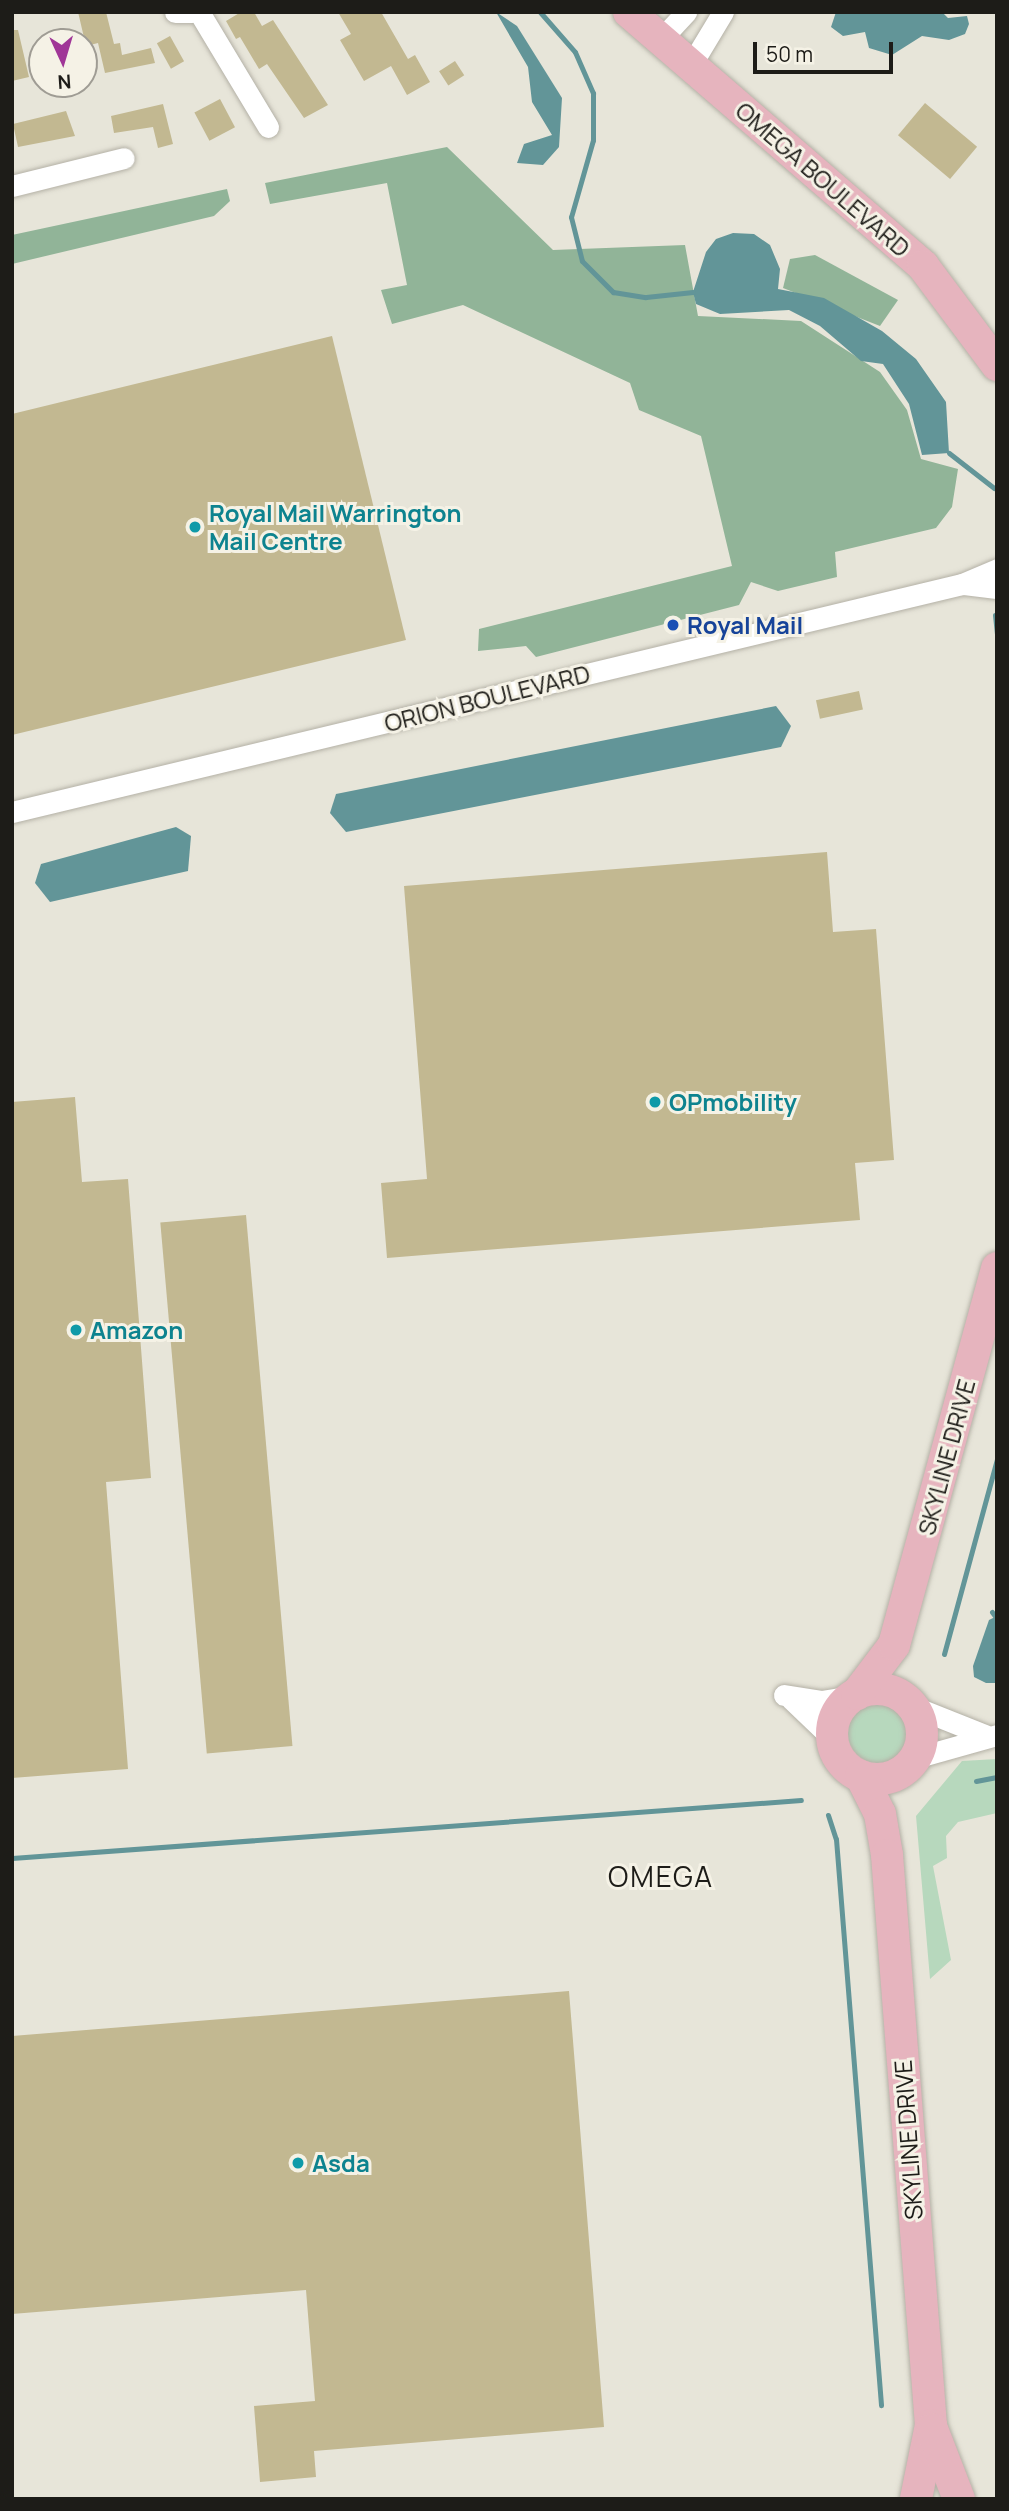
<!DOCTYPE html>
<html>
<head>
<meta charset="utf-8">
<style>
  body { margin:0 }
  #map { position:relative; width:1009px; height:2511px; overflow:hidden; background:#e7e5d9; font-family:Manrope,sans-serif }
  div>[style] { position:absolute }
  .green>* { inset:0; background:#b7d8bd }
  .round { border-radius:50% }
  .forest>* { inset:0; background:#91b498 }
  .water>* { inset:0; background:#629598 }
  .stream>* { height:5px; margin:-2.5px; padding:0 2.5px; transform-origin:2.5px; border-radius:2.5px; background:#629598 }
  .building>* { inset:0; background:#c2b891; transform-origin:0 0 }
  .roads { filter:drop-shadow(0 0 2px #b4b1a6) drop-shadow(0 0 2px #b4b1a6) }
  .street>* { height:21px; margin:-10.5px; padding:0 10.5px; transform-origin:10.5px; border-radius:10.5px; background:#fff }
  .primary>* { height:32px; margin:-16px; padding:0 16px; transform-origin:16px; border-radius:16px; background:#e6b4be }
  .primary>.ring { margin:-16px; padding:0; box-sizing:content-box; background:none; border:32px solid #e6b4be; border-radius:50% }
  .dots>* { width:19px; height:19px; translate:-50% -50%; box-sizing:border-box; border:4px solid #f5f2e6; border-radius:50% }
  span { translate:-50% -50%; white-space:nowrap; text-align:center; line-height:1.15; -webkit-text-stroke:6px #f5f2e6; paint-order:stroke }
  .street-label { font-size:24px; color:#1d1c18 }
  .culture-label { font-size:24px; color:#0d838f; font-weight:700 }
  .left { translate:0 -50%; text-align:left }
  .transit-label { font-size:24px; color:#164399; font-weight:700 }
  .quarter-label { font-size:28px; color:#1d1c18; letter-spacing:2px }
  .frame { position:absolute; inset:0; border:14px solid #1d1c18; pointer-events:none }
  .north { position:absolute; left:28px; top:28px; width:70px; height:70px; box-sizing:border-box; background:#f5f2e6; border:2px solid #9f9c94; border-radius:50%; rotate:176deg; font-size:19px; font-weight:700; line-height:28px; text-align:center; color:#1d1c18 }
  .north::after { content:''; display:block; margin:auto; width:24px; height:32px; background:#a03697; clip-path:polygon(50% 0,100% 100%,50% 72%,0 100%) }
  .scale { position:absolute; left:753px; top:42px; width:140px; height:32px; box-sizing:border-box; border:4px solid #1d1c18; border-top:0; padding-left:9px; font-size:21px; line-height:24px; white-space:nowrap; color:#1d1c18; -webkit-text-stroke:5px #f5f2e6; paint-order:stroke }
</style>
</head>
<body>
<div id="map">
  <div class="green">
    <div class="round" style="left:848px;top:1703px;width:60px;height:60px"></div>
    <div style="clip-path:polygon(997px 1759px,997px 1813px,958px 1822px,946px 1836px,947px 1858px,933px 1866px,951px 1960px,930px 1979px,916px 1816px,962px 1761px)"></div>
  </div>
  <div class="forest">
    <div style="clip-path:polygon(447px 147px,553px 250px,685px 245px,698px 316px,801px 321px,880px 372px,907px 410px,921px 459px,958px 469px,952px 507px,936px 528px,835px 552px,837px 577px,778px 591px,751px 582px,739px 605px,536px 657px,526px 646px,478px 651px,479px 629px,732px 566px,701px 436px,639px 410px,630px 383px,463px 305px,392px 324px,381px 290px,407px 285px,387px 183px,270px 204px,265px 183px)"></div>
    <div style="clip-path:polygon(227px 189px,230px 201px,214px 216px,12px 264px,12px 235px)"></div>
    <div style="clip-path:polygon(815px 255px,898px 300px,880px 326px,783px 288px,790px 259px)"></div>
  </div>
  <div class="water">
    <div style="clip-path:polygon(496px 12px,517px 26px,562px 98px,559px 147px,543px 165px,517px 163px,524px 144px,552px 135px,532px 102px,528px 67px)"></div>
    <div style="clip-path:polygon(836px 12px,942px 12px,948px 18px,967px 16px,969px 24px,965px 34px,949px 40px,922px 36px,892px 55px,869px 48px,865px 32px,843px 36px,831px 27px)"></div>
    <div style="clip-path:polygon(733px 233px,754px 234px,770px 245px,780px 269px,778px 289px,824px 298px,882px 331px,916px 359px,946px 402px,949px 453px,922px 455px,909px 404px,883px 364px,861px 361px,820px 326px,789px 310px,720px 314px,696px 304px,693px 292px,706px 252px,716px 239px)"></div>
    <div style="clip-path:polygon(776px 706px,791px 726px,781px 747px,346px 832px,330px 813px,336px 794px)"></div>
    <div style="clip-path:polygon(176px 827px,191px 836px,188px 871px,50px 902px,35px 883px,41px 864px)"></div>
    <div style="clip-path:polygon(997px 1616px,997px 1683px,986px 1683px,974px 1677px,973px 1666px,989px 1620px)"></div>
  </div>
  <div class="stream">
    <div style="left:540px;top:12px;width:53px;rotate:48.8deg"></div>
    <div style="left:575px;top:52px;width:45px;rotate:66.3deg"></div>
    <div style="left:593px;top:93px;width:47px;rotate:90deg"></div>
    <div style="left:593px;top:140px;width:80px;rotate:105.9deg"></div>
    <div style="left:571px;top:217px;width:45px;rotate:76deg"></div>
    <div style="left:582px;top:261px;width:44px;rotate:45deg"></div>
    <div style="left:613px;top:292px;width:33px;rotate:9deg"></div>
    <div style="left:646px;top:297px;width:47px;rotate:-6.1deg"></div>
    <div style="left:949px;top:453px;width:57px;rotate:37.9deg"></div>
    <div style="left:995px;top:615px;width:20px;rotate:84deg"></div>
    <div style="left:992px;top:1612px;width:5px;rotate:53deg"></div>
    <div style="left:944px;top:1654px;width:202px;rotate:-74.8deg"></div>
    <div style="left:976px;top:1781px;width:21px;rotate:-11deg"></div>
    <div style="left:828px;top:1815px;width:25px;rotate:72deg"></div>
    <div style="left:836px;top:1839px;width:568px;rotate:85.45deg"></div>
    <div style="left:12px;top:1858px;width:791px;rotate:-4.2deg"></div>
  </div>
  <div class="building">
    <div style="clip-path:polygon(78px 12px,106px 12px,114px 44px,120px 43px,122px 55px,151px 48px,155px 63px,105px 73px,98px 43px,86px 46px)"></div>
    <div style="clip-path:polygon(241px 12px,254px 12px,262px 26px,273px 20px,328px 105px,304px 118px,267px 64px,259px 69px,240px 37px,236px 39px,226px 21px)"></div>
    <div style="clip-path:polygon(338px 12px,381px 12px,408px 59px,415px 55px,430px 82px,407px 95px,391px 66px,364px 81px,340px 40px,351px 34px)"></div>
    <div style="clip-path:polygon(12px 30px,18px 30px,29px 77px,12px 81px)"></div>
    <div style="left:170px;top:36px;width:29px;height:15px;rotate:61deg"></div>
    <div style="left:455px;top:61px;width:17px;height:19px;rotate:57deg"></div>
    <div style="left:220px;top:99px;width:32px;height:29px;rotate:62deg"></div>
    <div style="left:925px;top:103px;width:68px;height:42px;rotate:40deg"></div>
    <div style="clip-path:polygon(163px 104px,173px 144px,158px 148px,153px 127px,114px 133px,111px 116px)"></div>
    <div style="clip-path:polygon(66px 111px,75px 136px,18px 147px,13px 124px)"></div>
    <div style="clip-path:polygon(332px 336px,406px 640px,12px 735px,12px 414px)"></div>
    <div style="left:859px;top:691px;width:19px;height:44px;rotate:78deg"></div>
    <div style="clip-path:polygon(827px 852px,833px 932px,876px 929px,894px 1160px,855px 1163px,860px 1220px,387px 1258px,381px 1183px,427px 1179px,404px 886px)"></div>
    <div style="clip-path:polygon(75px 1097px,82px 1182px,128px 1179px,151px 1478px,106px 1482px,128px 1769px,12px 1778px,12px 1102px)"></div>
    <div style="left:246px;top:1215px;width:533px;height:86px;rotate:85deg"></div>
    <div style="clip-path:polygon(569px 1991px,604px 2427px,314px 2451px,316px 2477px,260px 2482px,254px 2406px,315px 2401px,306px 2290px,12px 2314px,12px 2036px)"></div>
  </div>
  <div class="roads">
    <div class="street">
      <div style="left:175px;top:12px;width:17px"></div>
      <div style="left:199px;top:12px;width:134px;rotate:59deg"></div>
      <div style="left:661px;top:39px;width:37px;rotate:-47deg"></div>
      <div style="left:691px;top:65px;width:62px;rotate:-58.9deg"></div>
      <div style="left:12px;top:186px;width:115px;rotate:-14deg"></div>
      <div style="left:964px;top:584px;width:33px;rotate:7deg"></div>
      <div style="left:12px;top:812px;width:977px;rotate:-13.5deg"></div>
      <div style="left:962px;top:584px;width:38px;rotate:-23deg"></div>
      <div style="left:784px;top:1695px;width:37px;rotate:9deg"></div>
      <div style="left:821px;top:1701px;width:33px;rotate:-9deg"></div>
      <div style="left:791px;top:1699px;width:57px;rotate:43.6deg"></div>
      <div style="left:912px;top:1706px;width:79px;rotate:21.7deg"></div>
      <div style="left:915px;top:1758px;width:85px;rotate:-15.7deg"></div>
    </div>
    <div class="primary">
      <div style="left:629px;top:12px;width:389px;rotate:40.8deg"></div>
      <div style="left:923px;top:266px;width:124px;rotate:53.2deg"></div>
      <div class="ring" style="left:832px;top:1689px;width:58px;height:58px"></div>
      <div style="left:857px;top:1694px;width:61px;rotate:-52.9deg"></div>
      <div style="left:894px;top:1645px;width:391px;rotate:-74.7deg"></div>
      <div style="left:861px;top:1776px;width:42px;rotate:63.4deg"></div>
      <div style="left:880px;top:1814px;width:42px;rotate:80.3deg"></div>
      <div style="left:887px;top:1855px;width:572px;rotate:85.59deg"></div>
      <div style="left:931px;top:2425px;width:76px;rotate:101.5deg"></div>
      <div style="left:932px;top:2429px;width:75px;rotate:68.9deg"></div>
    </div>
  </div>
  <div class="dots">
    <div style="left:195px;top:527px;background:#0f9aa8"></div>
    <div style="left:673px;top:625px;background:#1a4fb4"></div>
    <div style="left:655px;top:1102px;background:#0f9aa8"></div>
    <div style="left:76px;top:1330px;background:#0f9aa8"></div>
    <div style="left:298px;top:2163px;background:#0f9aa8"></div>
  </div>
  <div class="street-label">
    <span style="left:823px;top:179px;rotate:41deg">OMEGA BOULEVARD</span>
    <span style="left:487px;top:698px;rotate:-14deg">ORION BOULEVARD</span>
    <span style="left:946px;top:1457px;rotate:-75deg">SKYLINE DRIVE</span>
    <span style="left:908px;top:2140px;rotate:-94deg">SKYLINE DRIVE</span>
  </div>
  <div class="culture-label">
    <span class="left" style="left:209px;top:527px">Royal Mail Warrington<br>Mail Centre</span>
    <span class="left" style="left:669px;top:1102px">OPmobility</span>
    <span class="left" style="left:90px;top:1330px">Amazon</span>
    <span class="left" style="left:312px;top:2163px">Asda</span>
  </div>
  <div class="transit-label">
    <span class="left" style="left:687px;top:625px">Royal Mail</span>
  </div>
  <div class="quarter-label">
    <span style="left:661px;top:1876px">OMEGA</span>
  </div>
  <div class="frame"></div>
  <div class="north">N</div>
  <div class="scale">50 m</div>
</div>
</body>
</html>
